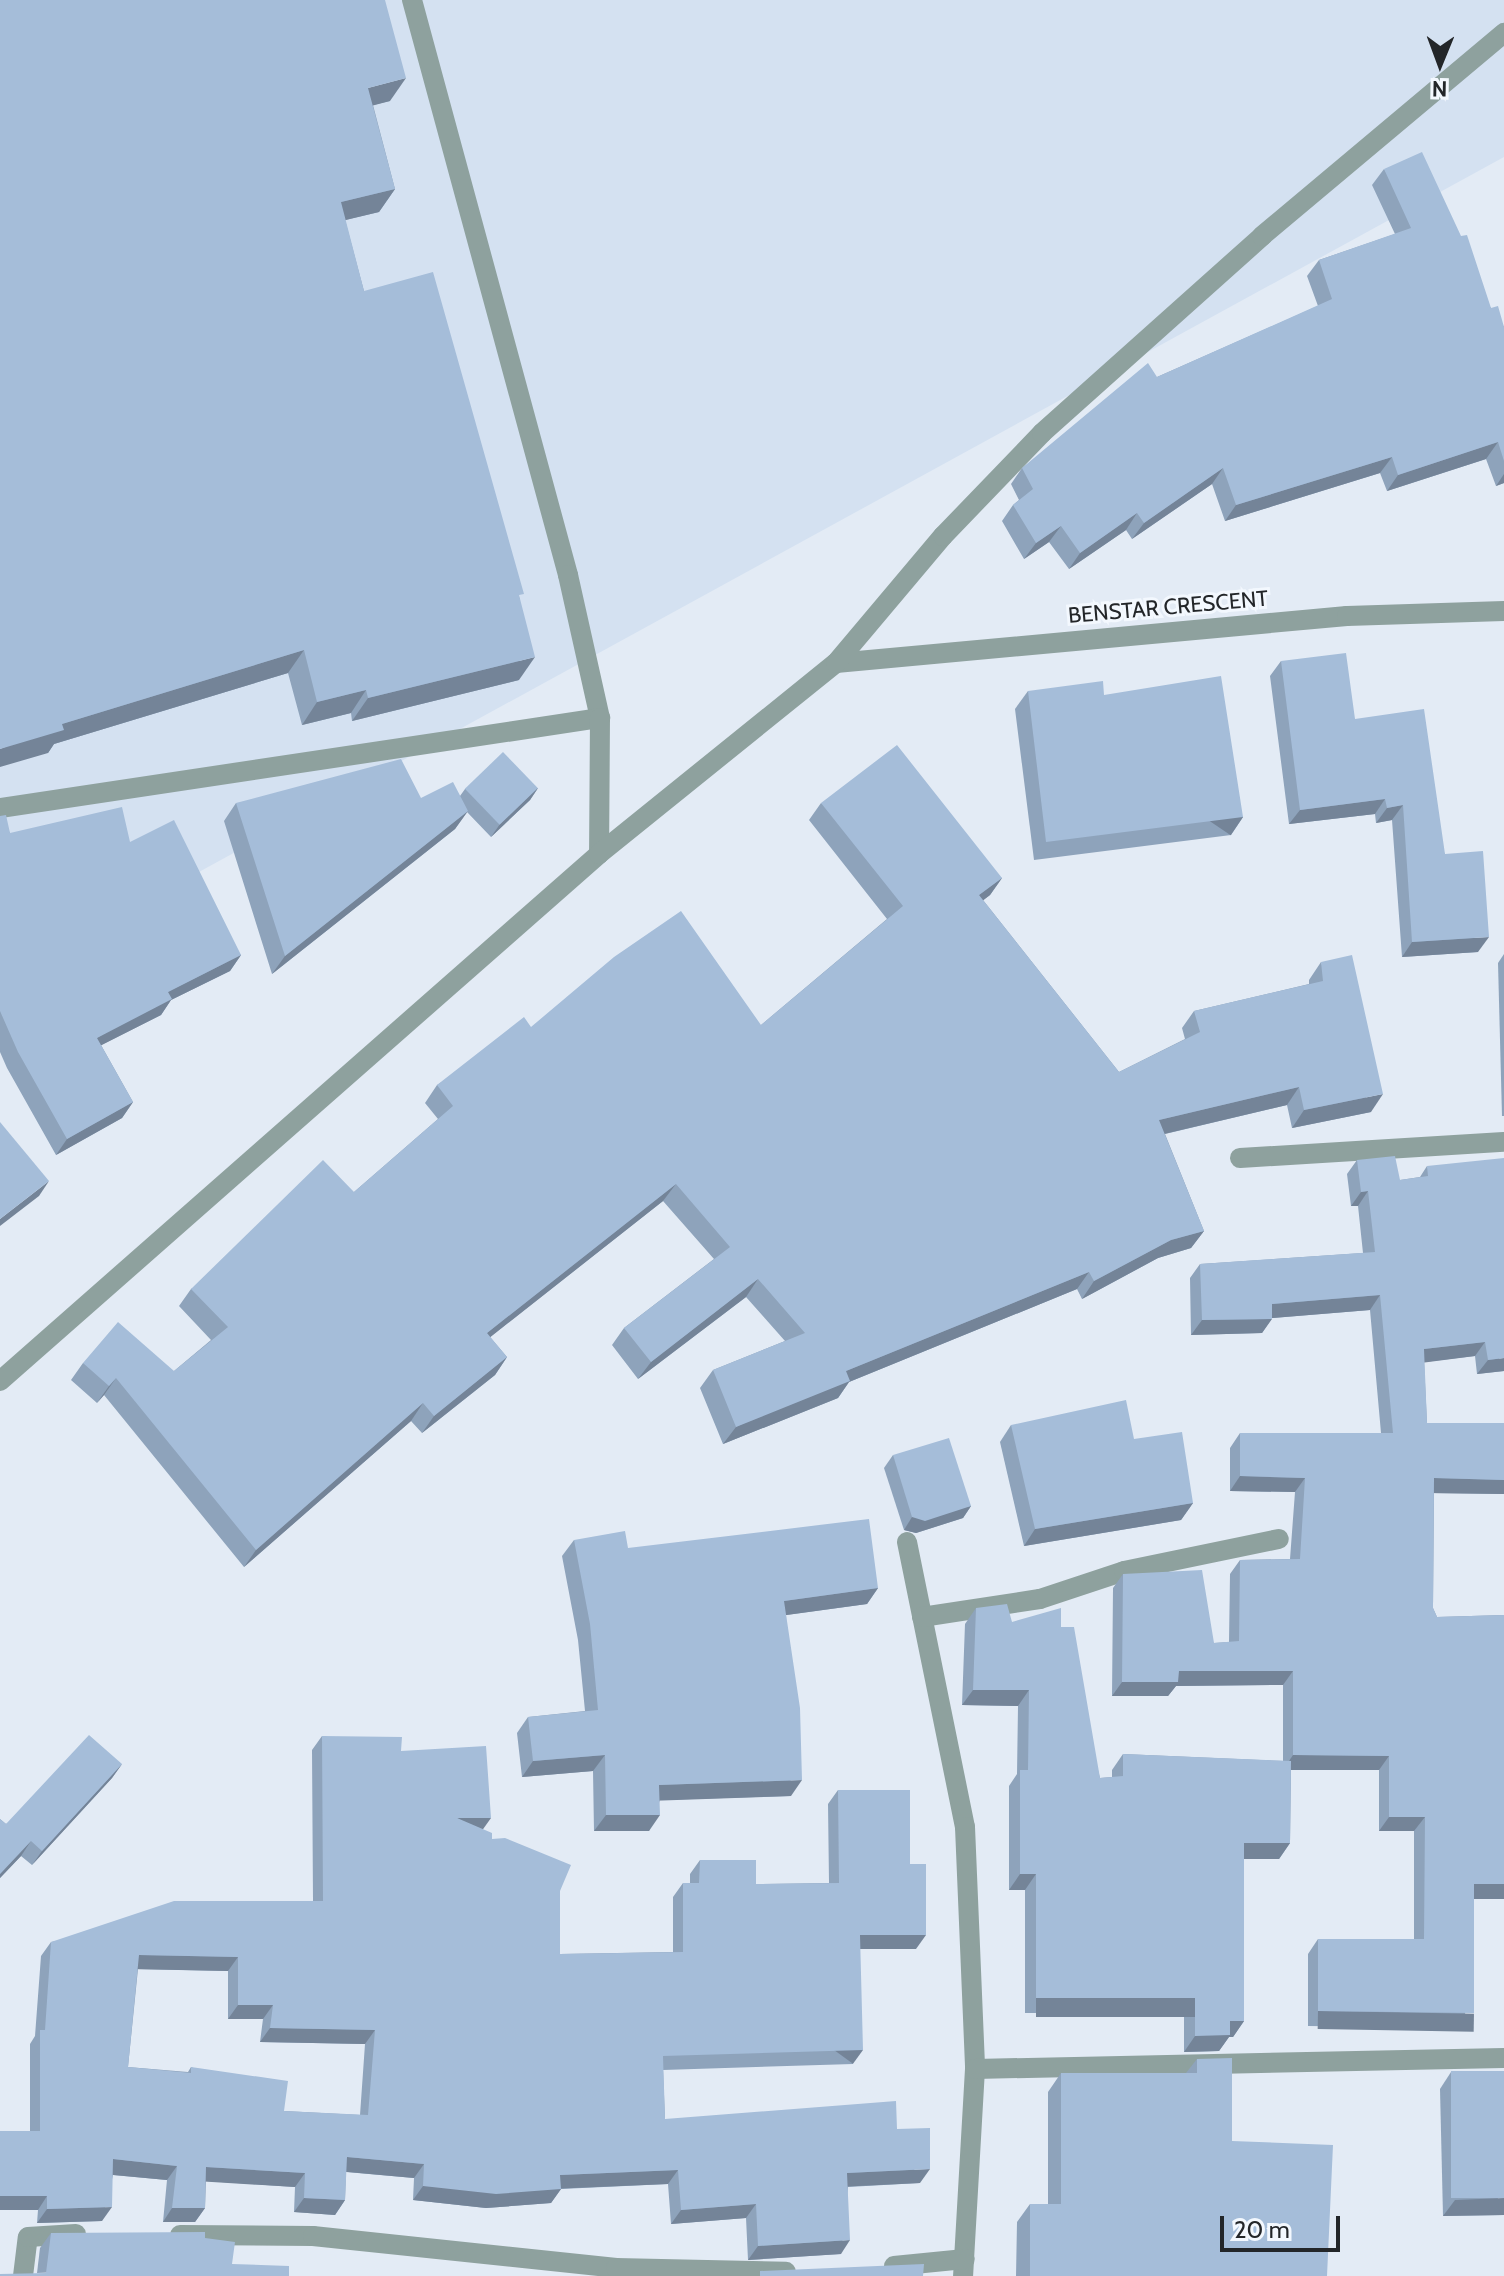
<!DOCTYPE html>
<html>
<head>
<meta charset="utf-8">
<style>
  body { margin:0 }
  #map { position:relative; width:1504px; height:2276px; overflow:hidden; background:#e3ebf5; font-family:Cabin,sans-serif }
  div>[style] { position:absolute }
  .built>* { inset:0; background:#d4e1f1 }
  .minor>* { height:20px; margin:-10px; padding:0 10px; transform-origin:10px; border-radius:10px; background:#8ea19e }
  .wall>* { inset:0; background:#8ea3bb }
  .shaded-wall>* { inset:0; background:#748498; transform-origin:0 0 }
  .building>* { inset:0; background:#a5bdd9; transform-origin:0 0 }
  span { translate:-50% -50%; white-space:nowrap; text-align:center; line-height:1.15; -webkit-text-stroke:6px #f3f8fe; paint-order:stroke }
  .street-label { font-size:22px; color:#232629 }
  .north { position:absolute; left:1400px; top:24px; width:80px; height:80px; -webkit-text-stroke:6px #f3f8fe; paint-order:stroke; rotate:181deg; font-size:22px; font-weight:700; line-height:32px; text-align:center; color:#232629 }
  .north::after { content:''; display:block; margin:auto; width:28px; height:36px; background:#232629; clip-path:polygon(50% 0,100% 100%,50% 72%,0 100%) }
  .scale { position:absolute; left:1220px; top:2216px; width:120px; height:36px; box-sizing:border-box; border:4px solid #232629; border-top:0; padding-left:10px; font-size:24px; line-height:28px; white-space:nowrap; color:#232629; -webkit-text-stroke:6px #f3f8fe; paint-order:stroke }
</style>
</head>
<body>
<div id="map">
  <div class="built">
    <div style="clip-path:polygon(0 0,1504px 0,1504px 157px,0 981px)"></div>
  </div>
  <div class="minor">
    <div style="left:412px;top:0;width:596px;rotate:74.82deg"></div>
    <div style="left:568px;top:575px;width:147px;rotate:77.4deg"></div>
    <div style="left:836px;top:663px;width:513px;rotate:-5.26deg"></div>
    <div style="left:1347px;top:616px;width:157px;rotate:-1.8deg"></div>
    <div style="left:0;top:808px;width:607px;rotate:-8.53deg"></div>
    <div style="left:600px;top:718px;width:136px;rotate:90.4deg"></div>
    <div style="left:1240px;top:1158px;width:264px;rotate:-3.5deg"></div>
    <div style="left:0;top:1381px;width:798px;rotate:-41.34deg"></div>
    <div style="left:599px;top:854px;width:304px;rotate:-38.9deg"></div>
    <div style="left:836px;top:663px;width:166px;rotate:-49.9deg"></div>
    <div style="left:943px;top:536px;width:143px;rotate:-46.1deg"></div>
    <div style="left:1042px;top:433px;width:295px;rotate:-41.8deg"></div>
    <div style="left:1262px;top:236px;width:316px;rotate:-40deg"></div>
    <div style="left:907px;top:1542px;width:291px;rotate:78.5deg"></div>
    <div style="left:965px;top:1827px;width:242px;rotate:87.6deg"></div>
    <div style="left:975px;top:2069px;width:207px;rotate:93.3deg"></div>
    <div style="left:922px;top:1617px;width:119px;rotate:-8.7deg"></div>
    <div style="left:1040px;top:1599px;width:89px;rotate:-18.4deg"></div>
    <div style="left:1124px;top:1571px;width:158px;rotate:-11.7deg"></div>
    <div style="left:975px;top:2069px;width:529px;rotate:-1.19deg"></div>
    <div style="left:180px;top:2235px;width:133px;rotate:0.4deg"></div>
    <div style="left:313px;top:2236px;width:305px;rotate:6deg"></div>
    <div style="left:616px;top:2268px;width:170px;rotate:1.3deg"></div>
    <div style="left:894px;top:2266px;width:71px;rotate:-5.6deg"></div>
    <div style="left:23px;top:2276px;width:39px;rotate:-83deg"></div>
    <div style="left:28px;top:2237px;width:48px;rotate:-3.6deg"></div>
  </div>
  <div class="wall">
    <div style="clip-path:polygon(0 0,390px 101px,373px 105px,395px 189px,379px 212px,345px 220px,364px 291px,520px 599px,519px 680px,352px 721px,351px 713px,302px 725px,288px 673px,54px 744px,48px 753px)"></div>
    <div style="clip-path:polygon(1384px 169px,1491px 308px,1504px 327px,1504px 483px,1496px 486px,1486px 459px,1387px 491px,1380px 473px,1225px 521px,1212px 484px,1132px 539px,1126px 530px,1069px 569px,1049px 542px,1024px 559px,1002px 521px,1013px 505px,1019px 500px,1011px 484px,1022px 468px,1157px 377px,1318px 306px,1307px 276px,1319px 260px,1395px 234px,1372px 185px)"></div>
    <div style="clip-path:polygon(1281px 661px,1355px 719px,1445px 854px,1478px 952px,1402px 957px,1392px 820px,1376px 823px,1375px 814px,1289px 824px,1270px 676px)"></div>
    <div style="clip-path:polygon(1028px 691px,1104px 695px,1243px 817px,1231px 835px,1034px 860px,1015px 709px)"></div>
    <div style="clip-path:polygon(538px 788px,530px 800px,491px 837px,467px 812px,455px 829px,272px 974px,224px 821px,236px 803px,421px 798px,460px 796px,465px 789px)"></div>
    <div style="clip-path:polygon(821px 803px,1002px 878px,990px 895px,983px 900px,1119px 1072px,1185px 1039px,1182px 1028px,1194px 1011px,1309px 984px,1309px 980px,1321px 962px,1371px 1112px,1292px 1128px,1287px 1105px,1165px 1134px,1204px 1231px,1191px 1248px,1158px 1258px,1082px 1299px,1077px 1289px,849px 1382px,838px 1398px,723px 1444px,700px 1388px,713px 1370px,785px 1341px,746px 1297px,638px 1379px,612px 1345px,624px 1328px,714px 1259px,663px 1201px,490px 1337px,507px 1357px,495px 1375px,422px 1433px,411px 1421px,244px 1567px,104px 1395px,97px 1403px,71px 1380px,83px 1363px,174px 1371px,211px 1340px,179px 1306px,191px 1289px,354px 1192px,438px 1119px,425px 1103px,437px 1085px,531px 1027px,761px 1025px,887px 919px,809px 820px)"></div>
    <div style="clip-path:polygon(0 816px,10px 833px,130px 842px,241px 955px,230px 971px,171px 1000px,161px 1015px,101px 1045px,133px 1102px,122px 1118px,56px 1155px,7px 1068px,0 1052px)"></div>
    <div style="clip-path:polygon(1504px 954px,1504px 1116px,1502px 1116px,1498px 963px)"></div>
    <div style="clip-path:polygon(1357px 1160px,1400px 1180px,1420px 1177px,1427px 1166px,1504px 1371px,1477px 1374px,1475px 1356px,1424px 1362px,1427px 1423px,1504px 1423px,1504px 1494px,1434px 1493px,1433px 1608px,1437px 1617px,1504px 1615px,1504px 1899px,1474px 1899px,1464px 2028px,1308px 2026px,1308px 1954px,1318px 1939px,1414px 1939px,1414px 1831px,1379px 1831px,1379px 1770px,1291px 1770px,1290px 1843px,1279px 1859px,1244px 1859px,1244px 2021px,1233px 2037px,1229px 2037px,1219px 2051px,1184px 2052px,1184px 2013px,1025px 2013px,1025px 1890px,1009px 1890px,1009px 1786px,1017px 1774px,1018px 1706px,962px 1705px,965px 1624px,976px 1608px,1012px 1622px,1061px 1627px,1100px 1778px,1112px 1777px,1112px 1770px,1123px 1754px,1283px 1761px,1283px 1685px,1176px 1686px,1168px 1696px,1112px 1696px,1113px 1588px,1123px 1574px,1214px 1643px,1229px 1642px,1230px 1574px,1240px 1560px,1290px 1559px,1295px 1492px,1230px 1491px,1230px 1448px,1240px 1433px,1381px 1433px,1370px 1310px,1272px 1318px,1262px 1333px,1191px 1335px,1190px 1278px,1200px 1264px,1363px 1253px,1358px 1206px,1351px 1206px,1347px 1174px)"></div>
    <div style="clip-path:polygon(1011px 1425px,1193px 1503px,1181px 1520px,1024px 1546px,1000px 1442px)"></div>
    <div style="clip-path:polygon(893px 1455px,971px 1506px,963px 1518px,916px 1533px,904px 1530px,884px 1468px)"></div>
    <div style="clip-path:polygon(574px 1540px,878px 1588px,867px 1604px,786px 1615px,791px 1796px,660px 1800px,649px 1831px,594px 1831px,593px 1771px,522px 1777px,517px 1733px,528px 1717px,585px 1711px,578px 1640px,562px 1556px)"></div>
    <div style="clip-path:polygon(evenodd,322px 1736px,401px 1751px,492px 1839px,560px 1891px,560px 1954px,673px 1952px,673px 1897px,683px 1883px,690px 1883px,690px 1874px,700px 1860px,756px 1884px,829px 1883px,828px 1804px,838px 1790px,910px 1864px,916px 1949px,860px 1949px,853px 2064px,663px 2070px,665px 2119px,897px 2129px,920px 2183px,848px 2187px,841px 2254px,748px 2260px,746px 2218px,671px 2224px,668px 2184px,561px 2189px,551px 2203px,486px 2208px,413px 2200px,414px 2178px,346px 2172px,345px 2200px,335px 2215px,294px 2212px,295px 2187px,206px 2181px,205px 2208px,195px 2222px,163px 2222px,167px 2180px,113px 2175px,102px 2221px,37px 2223px,38px 2210px,0 2210px,30px 2131px,30px 2044px,35px 2036px,41px 1956px,51px 1942px,313px 1901px,312px 1750px,322px 1736px,138px 1969px,228px 1971px,228px 2019px,263px 2019px,260px 2042px,365px 2044px,360px 2115px,284px 2111px,191px 2067px,188px 2072px,128px 2067px,138px 1969px)"></div>
    <div style="clip-path:polygon(122px 1764px,112px 1778px,32px 1865px,21px 1856px,0 1878px,0 1819px,6px 1824px)"></div>
    <div style="clip-path:polygon(1197px 2059px,1232px 2141px,1327px 2276px,1016px 2276px,1017px 2222px,1030px 2204px,1048px 2204px,1048px 2092px,1061px 2073px,1186px 2073px)"></div>
    <div style="clip-path:polygon(1451px 2072px,1504px 2215px,1443px 2216px,1440px 2089px)"></div>
    <div style="clip-path:polygon(51px 2233px,205px 2238px,232px 2264px,37px 2273px,40px 2248px)"></div>
  </div>
  <div class="shaded-wall">
    <div style="clip-path:polygon(406px 78px,390px 101px,352px 111px,368px 88px)"></div>
    <div style="clip-path:polygon(395px 189px,379px 212px,325px 225px,341px 202px)"></div>
    <div style="clip-path:polygon(1498px 442px,1486px 459px,1387px 491px,1398px 475px)"></div>
    <div style="clip-path:polygon(1392px 457px,1380px 473px,1225px 521px,1236px 505px)"></div>
    <div style="clip-path:polygon(1223px 468px,1212px 484px,1132px 539px,1144px 523px)"></div>
    <div style="clip-path:polygon(1504px 474px,1504px 483px,1496px 486px)"></div>
    <div style="clip-path:polygon(1137px 513px,1126px 530px,1069px 569px,1080px 553px)"></div>
    <div style="clip-path:polygon(1061px 526px,1049px 542px,1024px 559px,1036px 543px)"></div>
    <div style="clip-path:polygon(304px 650px,288px 673px,54px 744px,48px 753px,0 767px,0 749px,62px 724px)"></div>
    <div style="clip-path:polygon(535px 657px,519px 680px,352px 721px,368px 698px)"></div>
    <div style="clip-path:polygon(366px 690px,351px 713px,302px 725px,317px 702px)"></div>
    <div style="clip-path:polygon(538px 788px,530px 800px,491px 837px,500px 824px)"></div>
    <div style="clip-path:polygon(1385px 799px,1375px 814px,1289px 824px,1300px 810px)"></div>
    <div style="clip-path:polygon(1403px 805px,1392px 820px,1376px 823px,1387px 808px)"></div>
    <div style="clip-path:polygon(468px 811px,455px 829px,272px 974px,285px 956px)"></div>
    <div style="left:1243px;top:817px;width:22px;height:199px;rotate:124deg"></div>
    <div style="clip-path:polygon(1002px 878px,990px 895px,967px 913px,979px 895px)"></div>
    <div style="clip-path:polygon(1489px 937px,1478px 952px,1402px 957px,1412px 942px)"></div>
    <div style="clip-path:polygon(241px 955px,230px 971px,171px 1000px,161px 1015px,86px 1053px,97px 1038px,168px 992px)"></div>
    <div style="clip-path:polygon(1299px 1087px,1287px 1105px,1147px 1138px,1159px 1120px)"></div>
    <div style="clip-path:polygon(1383px 1094px,1371px 1112px,1292px 1128px,1304px 1110px)"></div>
    <div style="clip-path:polygon(133px 1102px,122px 1118px,56px 1155px,67px 1139px)"></div>
    <div style="clip-path:polygon(49px 1181px,39px 1196px,0 1226px,0 1219px)"></div>
    <div style="clip-path:polygon(676px 1184px,663px 1201px,474px 1350px,487px 1333px)"></div>
    <div style="clip-path:polygon(1368px 1191px,1358px 1206px,1351px 1206px,1361px 1192px)"></div>
    <div style="clip-path:polygon(1204px 1231px,1191px 1248px,1158px 1258px,1082px 1299px,1094px 1281px,1171px 1240px)"></div>
    <div style="clip-path:polygon(1089px 1272px,1077px 1289px,849px 1382px,838px 1398px,723px 1444px,736px 1427px,846px 1371px)"></div>
    <div style="clip-path:polygon(758px 1279px,746px 1297px,638px 1379px,651px 1362px)"></div>
    <div style="clip-path:polygon(1380px 1295px,1370px 1310px,1262px 1319px,1272px 1304px)"></div>
    <div style="clip-path:polygon(1272px 1319px,1262px 1333px,1191px 1335px,1202px 1320px)"></div>
    <div style="clip-path:polygon(1485px 1342px,1475px 1356px,1413px 1364px,1424px 1349px)"></div>
    <div style="clip-path:polygon(507px 1357px,495px 1375px,422px 1433px,434px 1416px)"></div>
    <div style="clip-path:polygon(1504px 1358px,1504px 1371px,1477px 1374px,1488px 1360px)"></div>
    <div style="clip-path:polygon(116px 1378px,104px 1395px,97px 1403px,109px 1386px)"></div>
    <div style="clip-path:polygon(423px 1403px,411px 1421px,244px 1567px,256px 1550px)"></div>
    <div style="clip-path:polygon(1240px 1476px,1305px 1478px,1295px 1492px,1230px 1491px)"></div>
    <div style="clip-path:polygon(1434px 1478px,1504px 1480px,1504px 1494px,1424px 1493px)"></div>
    <div style="clip-path:polygon(1193px 1503px,1181px 1520px,1024px 1546px,1035px 1529px)"></div>
    <div style="clip-path:polygon(971px 1506px,963px 1518px,916px 1533px,904px 1530px,912px 1517px)"></div>
    <div style="clip-path:polygon(878px 1588px,867px 1604px,772px 1617px,784px 1601px)"></div>
    <div style="clip-path:polygon(1179px 1671px,1293px 1671px,1283px 1685px,1176px 1686px,1168px 1696px,1112px 1696px,1122px 1682px)"></div>
    <div style="clip-path:polygon(973px 1690px,1029px 1690px,1018px 1706px,962px 1705px)"></div>
    <div style="clip-path:polygon(605px 1755px,593px 1771px,522px 1777px,533px 1761px)"></div>
    <div style="clip-path:polygon(1293px 1755px,1389px 1756px,1379px 1770px,1283px 1770px)"></div>
    <div style="clip-path:polygon(122px 1764px,112px 1778px,32px 1865px,42px 1851px)"></div>
    <div style="clip-path:polygon(802px 1780px,791px 1796px,648px 1801px,659px 1785px)"></div>
    <div style="clip-path:polygon(606px 1815px,660px 1815px,649px 1831px,594px 1831px)"></div>
    <div style="clip-path:polygon(1389px 1817px,1425px 1817px,1414px 1831px,1379px 1831px)"></div>
    <div style="clip-path:polygon(457px 1818px,491px 1818px,481px 1832px)"></div>
    <div style="clip-path:polygon(31px 1841px,21px 1856px,0 1878px,0 1874px)"></div>
    <div style="clip-path:polygon(1244px 1843px,1290px 1843px,1279px 1859px,1233px 1859px)"></div>
    <div style="clip-path:polygon(1020px 1874px,1036px 1874px,1025px 1890px,1009px 1890px)"></div>
    <div style="clip-path:polygon(1474px 1884px,1504px 1884px,1504px 1899px,1464px 1899px)"></div>
    <div style="clip-path:polygon(860px 1935px,926px 1935px,916px 1949px,850px 1949px)"></div>
    <div style="clip-path:polygon(139px 1955px,238px 1957px,228px 1971px,129px 1969px)"></div>
    <div style="left:1036px;top:1998px;width:159px;height:19px"></div>
    <div style="clip-path:polygon(238px 2005px,273px 2005px,263px 2019px,228px 2019px)"></div>
    <div style="left:1318px;top:2011px;width:156px;height:18px;rotate:1deg"></div>
    <div style="clip-path:polygon(1230px 2021px,1244px 2021px,1233px 2037px,1229px 2037px,1219px 2051px,1184px 2052px,1195px 2036px)"></div>
    <div style="clip-path:polygon(270px 2028px,375px 2030px,365px 2044px,260px 2042px)"></div>
    <div style="left:863px;top:2050px;width:17px;height:200px;rotate:126deg"></div>
    <div style="clip-path:polygon(347px 2157px,424px 2164px,414px 2178px,337px 2171px)"></div>
    <div style="clip-path:polygon(113px 2159px,177px 2166px,167px 2180px,103px 2174px)"></div>
    <div style="clip-path:polygon(206px 2167px,305px 2173px,295px 2187px,196px 2181px)"></div>
    <div style="clip-path:polygon(930px 2169px,920px 2183px,837px 2187px,847px 2173px)"></div>
    <div style="clip-path:polygon(678px 2170px,668px 2184px,550px 2189px,560px 2175px)"></div>
    <div style="clip-path:polygon(423px 2186px,561px 2189px,551px 2203px,486px 2208px,413px 2200px)"></div>
    <div style="clip-path:polygon(0 2196px,47px 2196px,38px 2210px,0 2210px)"></div>
    <div style="clip-path:polygon(304px 2198px,345px 2200px,335px 2215px,294px 2212px)"></div>
    <div style="clip-path:polygon(1504px 2198px,1504px 2215px,1443px 2216px,1455px 2200px)"></div>
    <div style="clip-path:polygon(756px 2204px,746px 2218px,671px 2224px,681px 2210px)"></div>
    <div style="clip-path:polygon(112px 2207px,102px 2221px,37px 2223px,47px 2209px)"></div>
    <div style="clip-path:polygon(172px 2208px,205px 2208px,195px 2222px,163px 2222px)"></div>
    <div style="clip-path:polygon(850px 2240px,841px 2254px,748px 2260px,758px 2246px)"></div>
  </div>
  <div class="building">
    <div style="clip-path:polygon(0 0,385px 0,406px 78px,368px 88px,395px 189px,341px 202px,364px 291px,433px 272px,524px 594px,519px 595px,535px 657px,368px 698px,366px 690px,317px 702px,304px 650px,62px 724px,64px 730px,0 749px)"></div>
    <div style="clip-path:polygon(1422px 152px,1461px 236px,1467px 235px,1491px 308px,1498px 306px,1504px 327px,1504px 461px,1498px 442px,1398px 475px,1392px 457px,1236px 505px,1223px 468px,1144px 523px,1137px 513px,1080px 553px,1061px 526px,1036px 543px,1013px 505px,1033px 489px,1022px 468px,1148px 363px,1157px 377px,1332px 299px,1319px 260px,1411px 228px,1384px 169px)"></div>
    <div style="clip-path:polygon(1346px 653px,1355px 719px,1424px 709px,1445px 854px,1483px 851px,1489px 937px,1412px 942px,1403px 805px,1387px 808px,1385px 799px,1300px 810px,1281px 661px)"></div>
    <div style="clip-path:polygon(1221px 676px,1243px 817px,1046px 842px,1028px 691px,1103px 681px,1104px 695px)"></div>
    <div style="clip-path:polygon(897px 745px,1002px 878px,979px 895px,1119px 1072px,1200px 1032px,1194px 1011px,1323px 981px,1321px 962px,1352px 955px,1383px 1094px,1304px 1110px,1299px 1087px,1159px 1120px,1204px 1231px,1171px 1240px,1094px 1281px,1089px 1272px,846px 1371px,850px 1381px,736px 1427px,713px 1370px,805px 1333px,758px 1279px,651px 1362px,624px 1328px,730px 1247px,676px 1184px,487px 1333px,507px 1357px,434px 1416px,423px 1403px,256px 1550px,116px 1378px,109px 1386px,83px 1363px,118px 1322px,174px 1371px,228px 1327px,191px 1289px,323px 1160px,354px 1192px,453px 1106px,437px 1085px,524px 1017px,531px 1027px,614px 957px,681px 911px,761px 1025px,903px 906px,821px 803px)"></div>
    <div style="left:503px;top:752px;width:50px;height:53px;rotate:46deg"></div>
    <div style="clip-path:polygon(401px 759px,421px 798px,453px 782px,468px 811px,285px 956px,236px 803px)"></div>
    <div style="clip-path:polygon(122px 807px,130px 842px,174px 820px,241px 955px,168px 992px,172px 999px,97px 1038px,133px 1102px,67px 1139px,18px 1052px,0 1011px,0 816px,6px 815px,10px 833px)"></div>
    <div style="clip-path:polygon(0 1122px,49px 1181px,0 1219px)"></div>
    <div style="clip-path:polygon(1395px 1156px,1400px 1180px,1428px 1176px,1427px 1166px,1504px 1158px,1504px 1358px,1488px 1360px,1485px 1342px,1424px 1349px,1427px 1423px,1504px 1423px,1504px 1480px,1434px 1478px,1433px 1608px,1437px 1617px,1504px 1615px,1504px 1884px,1474px 1884px,1474px 2013px,1318px 2011px,1318px 1939px,1424px 1939px,1425px 1817px,1389px 1817px,1389px 1756px,1293px 1755px,1293px 1671px,1179px 1671px,1178px 1682px,1122px 1682px,1123px 1574px,1202px 1570px,1214px 1643px,1239px 1641px,1240px 1560px,1300px 1559px,1305px 1478px,1240px 1476px,1240px 1433px,1393px 1433px,1380px 1295px,1272px 1304px,1272px 1319px,1202px 1320px,1200px 1264px,1375px 1252px,1368px 1191px,1361px 1192px,1357px 1160px)"></div>
    <div style="clip-path:polygon(1126px 1400px,1134px 1439px,1182px 1432px,1193px 1503px,1035px 1529px,1011px 1425px)"></div>
    <div style="clip-path:polygon(949px 1438px,971px 1506px,925px 1521px,912px 1517px,893px 1455px)"></div>
    <div style="clip-path:polygon(869px 1519px,878px 1588px,784px 1601px,800px 1708px,802px 1780px,659px 1785px,660px 1815px,606px 1815px,605px 1755px,533px 1761px,528px 1717px,598px 1710px,590px 1624px,574px 1540px,625px 1531px,628px 1548px)"></div>
    <div style="clip-path:polygon(1007px 1604px,1012px 1622px,1061px 1608px,1061px 1627px,1074px 1627px,1100px 1778px,1123px 1776px,1123px 1754px,1291px 1761px,1290px 1843px,1244px 1843px,1244px 2021px,1230px 2021px,1230px 2035px,1195px 2036px,1195px 1998px,1036px 1998px,1036px 1874px,1020px 1874px,1020px 1770px,1028px 1770px,1029px 1690px,973px 1690px,976px 1608px)"></div>
    <div style="clip-path:polygon(89px 1735px,122px 1764px,42px 1851px,31px 1841px,0 1874px,0 1819px,6px 1824px)"></div>
    <div style="clip-path:polygon(evenodd,322px 1736px,402px 1737px,401px 1751px,486px 1746px,491px 1818px,457px 1818px,492px 1833px,492px 1839px,505px 1838px,571px 1865px,560px 1891px,560px 1954px,683px 1952px,683px 1883px,699px 1883px,700px 1860px,756px 1860px,756px 1884px,839px 1883px,838px 1790px,910px 1790px,910px 1864px,926px 1864px,926px 1935px,860px 1935px,863px 2050px,663px 2056px,665px 2119px,896px 2101px,897px 2129px,930px 2128px,930px 2169px,847px 2173px,850px 2240px,758px 2246px,756px 2204px,681px 2210px,678px 2170px,560px 2175px,561px 2189px,496px 2194px,423px 2186px,424px 2164px,347px 2157px,345px 2200px,304px 2198px,305px 2173px,206px 2167px,205px 2208px,172px 2208px,177px 2166px,113px 2159px,112px 2207px,47px 2209px,47px 2196px,0 2196px,0 2131px,40px 2131px,40px 2030px,45px 2030px,51px 1942px,174px 1901px,323px 1901px,322px 1736px,139px 1955px,238px 1957px,238px 2005px,273px 2005px,270px 2028px,375px 2030px,368px 2115px,284px 2111px,288px 2081px,191px 2067px,191px 2073px,128px 2067px,139px 1955px)"></div>
    <div style="clip-path:polygon(1232px 2058px,1232px 2141px,1333px 2145px,1327px 2276px,1030px 2276px,1030px 2204px,1061px 2204px,1061px 2073px,1197px 2073px,1197px 2059px)"></div>
    <div style="left:1504px;top:2071px;width:127px;height:53px;rotate:90deg"></div>
    <div style="clip-path:polygon(205px 2232px,205px 2238px,235px 2242px,232px 2264px,289px 2266px,289px 2276px,0 2276px,0 2274px,46px 2273px,51px 2233px)"></div>
    <div style="clip-path:polygon(924px 2264px,923px 2276px,760px 2276px,760px 2271px)"></div>
  </div>
  <div class="street-label">
    <span style="left:1168px;top:607px;rotate:-5deg">BENSTAR CRESCENT</span>
  </div>
  <div class="north">N</div>
  <div class="scale">20 m</div>
</div>
</body>
</html>
